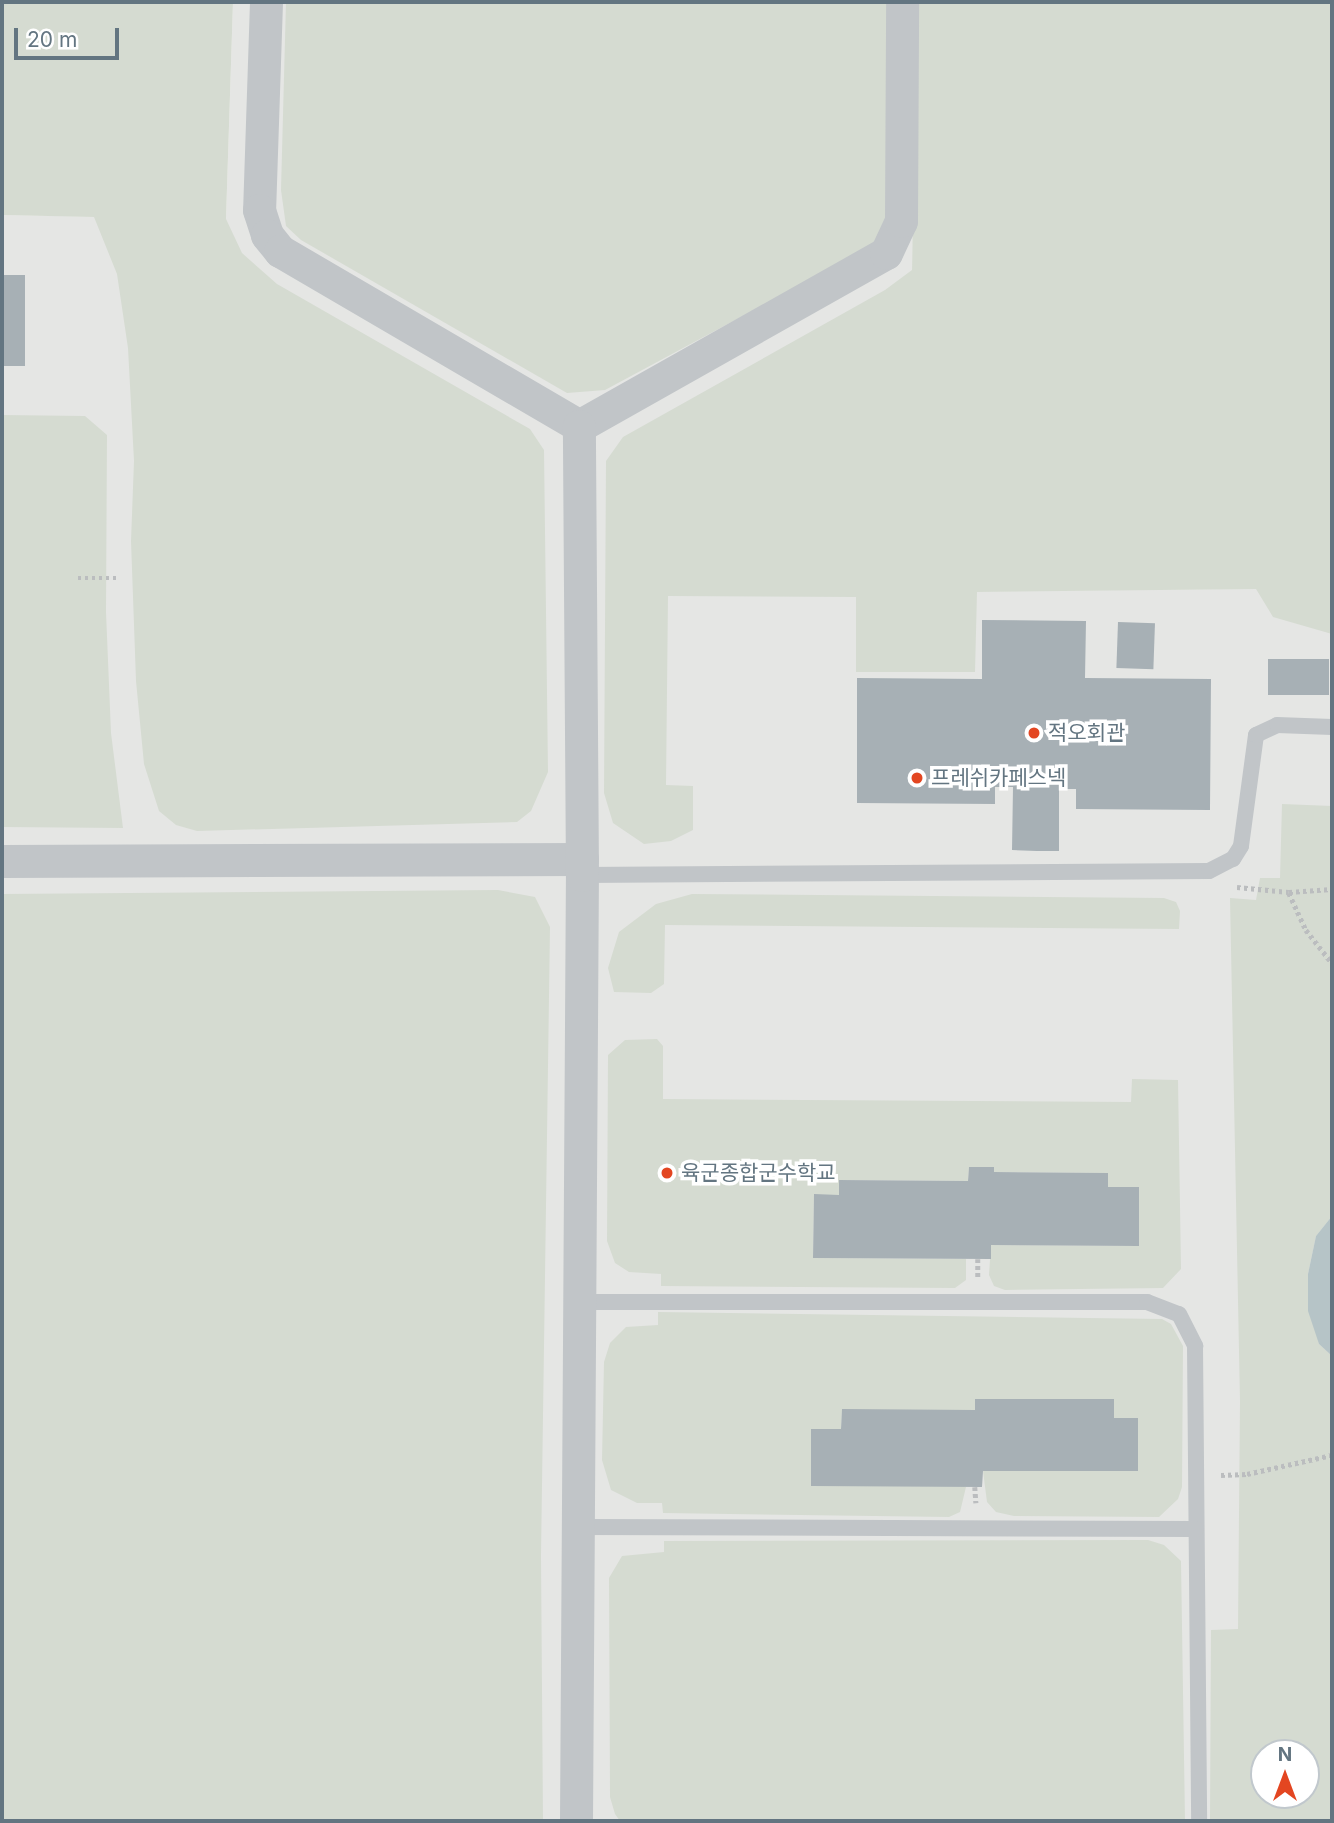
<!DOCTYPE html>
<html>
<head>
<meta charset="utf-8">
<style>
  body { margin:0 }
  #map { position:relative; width:1334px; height:1823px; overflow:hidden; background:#f4f4f0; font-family:Inter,"Noto Sans KR",sans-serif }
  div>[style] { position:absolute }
  .built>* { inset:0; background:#e5e6e4 }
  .green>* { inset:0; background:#d5dbd1 }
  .water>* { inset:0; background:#b6c4c7 }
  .building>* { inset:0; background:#a7b0b5; transform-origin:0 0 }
  .path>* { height:4.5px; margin-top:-2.25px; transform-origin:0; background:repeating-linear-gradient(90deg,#bbbdbf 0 3.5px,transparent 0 7px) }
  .service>* { height:16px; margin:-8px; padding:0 8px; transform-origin:8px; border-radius:8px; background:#c1c5c8 }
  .minor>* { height:33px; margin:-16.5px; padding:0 16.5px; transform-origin:16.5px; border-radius:16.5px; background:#c1c5c8 }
  .dots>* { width:19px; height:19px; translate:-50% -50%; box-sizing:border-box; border:4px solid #fff; border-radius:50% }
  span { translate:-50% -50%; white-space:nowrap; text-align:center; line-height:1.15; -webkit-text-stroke:7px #fff; paint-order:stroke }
  .poi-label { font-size:21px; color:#637581 }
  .left { translate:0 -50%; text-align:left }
  .frame { position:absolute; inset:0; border:4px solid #637581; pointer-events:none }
  .north { position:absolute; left:1250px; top:1739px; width:70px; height:70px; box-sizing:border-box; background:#fff; border:2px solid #c1c8cd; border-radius:50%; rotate:0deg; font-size:19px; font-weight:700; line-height:28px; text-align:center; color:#637581 }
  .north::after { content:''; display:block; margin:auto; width:24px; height:32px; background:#e34621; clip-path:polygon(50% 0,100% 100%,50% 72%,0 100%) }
  .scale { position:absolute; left:14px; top:28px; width:105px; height:32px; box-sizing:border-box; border:4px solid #637581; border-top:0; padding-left:9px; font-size:21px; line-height:24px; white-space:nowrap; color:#637581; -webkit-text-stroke:5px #fff; paint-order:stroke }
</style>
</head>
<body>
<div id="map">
  <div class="built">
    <div style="clip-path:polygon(evenodd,233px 2px,917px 2px,907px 592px,1332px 588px,1332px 1821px,2px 1821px,2px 215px,226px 219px,233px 2px,1264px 1753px,1306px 1753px,1306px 1795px,1264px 1795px,1264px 1753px)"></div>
  </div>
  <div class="green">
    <div style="clip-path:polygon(2px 2px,233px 2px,226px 219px,242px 253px,277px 284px,530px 429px,544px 450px,548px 772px,531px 811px,517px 822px,197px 831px,176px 825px,159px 811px,144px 764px,136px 681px,131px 541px,134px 461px,128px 348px,117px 274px,94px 217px,2px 215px)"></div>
    <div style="clip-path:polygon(286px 2px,891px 2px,892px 213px,882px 241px,605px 390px,567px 393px,301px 240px,286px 226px,281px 190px)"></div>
    <div style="clip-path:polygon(917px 2px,1332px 2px,1332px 634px,1273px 617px,1256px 589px,977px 592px,975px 672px,856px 672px,856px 597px,668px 596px,666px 785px,693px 786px,693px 830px,671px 841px,644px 844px,613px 823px,604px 793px,606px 461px,623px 437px,885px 290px,912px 270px)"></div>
    <div style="clip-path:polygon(2px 415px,85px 416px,107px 435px,106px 612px,111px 733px,123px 828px,2px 827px)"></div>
    <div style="clip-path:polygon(evenodd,1282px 804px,1332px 806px,1332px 1216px,1316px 1236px,1308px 1274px,1319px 1344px,1332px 1356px,1332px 1821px,1210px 1821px,1211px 1630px,1238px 1629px,1240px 1401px,1230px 898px,1256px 900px,1260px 878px,1280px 878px,1282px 804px,1264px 1753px,1306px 1753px,1306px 1795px,1264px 1795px,1264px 1753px)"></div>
    <div style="clip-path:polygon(498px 890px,535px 897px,550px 927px,541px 1556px,543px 1821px,2px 1821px,2px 894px)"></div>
    <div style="clip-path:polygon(692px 894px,1164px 898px,1176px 902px,1180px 911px,1179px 929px,665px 925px,664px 984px,651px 993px,614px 992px,608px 968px,619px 932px,656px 904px)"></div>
    <div style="clip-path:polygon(657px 1039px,663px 1046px,663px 1099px,1131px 1102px,1132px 1079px,1178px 1080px,1181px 1269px,1163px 1288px,1005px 1290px,994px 1286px,989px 1275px,991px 1245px,1138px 1246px,1139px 1187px,1108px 1187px,1107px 1173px,994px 1172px,993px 1167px,969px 1167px,968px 1181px,840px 1180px,839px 1195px,814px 1195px,813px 1258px,966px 1259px,966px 1280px,955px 1288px,661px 1286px,661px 1274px,629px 1272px,615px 1263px,607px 1241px,608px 1055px,625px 1040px)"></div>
    <div style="clip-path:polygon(658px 1312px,1162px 1319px,1171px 1324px,1183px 1346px,1182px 1487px,1178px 1499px,1159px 1517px,1014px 1516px,996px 1512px,987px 1502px,983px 1471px,1138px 1471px,1138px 1418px,1114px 1418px,1114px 1399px,976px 1399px,975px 1410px,842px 1410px,841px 1429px,966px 1487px,960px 1512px,949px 1517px,663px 1513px,662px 1503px,637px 1503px,611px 1490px,602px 1460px,604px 1362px,610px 1343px,626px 1327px,658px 1325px)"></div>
    <div style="clip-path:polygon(1148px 1540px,1164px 1545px,1181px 1561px,1185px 1821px,620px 1821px,615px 1814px,610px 1797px,609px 1578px,622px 1556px,664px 1552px,664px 1541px)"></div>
  </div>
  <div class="water">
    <div style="clip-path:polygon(1332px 1216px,1332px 1356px,1319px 1344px,1308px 1311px,1308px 1274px,1316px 1236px)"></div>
  </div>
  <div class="building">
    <div style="left:2px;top:275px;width:23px;height:91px"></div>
    <div style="clip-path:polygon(982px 620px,1086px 621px,1085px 678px,1211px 679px,1210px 810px,1076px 809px,1076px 789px,1059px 789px,1059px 851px,1037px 851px,1012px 850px,1013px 787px,995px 787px,995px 804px,857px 803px,857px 678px,982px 679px)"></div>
    <div style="left:1118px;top:622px;width:37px;height:46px;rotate:2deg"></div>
    <div style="left:1268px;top:659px;width:61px;height:36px"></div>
    <div style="clip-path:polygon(969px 1167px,994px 1167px,994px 1172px,1108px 1173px,1108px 1187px,1139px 1187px,1139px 1246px,991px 1245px,991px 1259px,813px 1258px,814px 1194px,839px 1195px,839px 1180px,968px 1181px)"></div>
    <div style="clip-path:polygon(975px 1399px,1114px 1399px,1114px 1418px,1138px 1418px,1138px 1471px,983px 1471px,982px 1487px,811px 1486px,811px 1429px,841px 1429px,842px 1409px,975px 1410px)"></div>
  </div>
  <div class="path">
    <div style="left:78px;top:578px;width:41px"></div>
    <div style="left:1237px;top:887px;width:52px;rotate:5.5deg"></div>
    <div style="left:1289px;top:892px;width:43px;rotate:-4deg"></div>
    <div style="left:1289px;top:893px;width:41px;rotate:65.3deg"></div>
    <div style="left:1306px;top:930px;width:42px;rotate:51.8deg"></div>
    <div style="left:978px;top:1259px;width:20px;rotate:90deg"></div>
    <div style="left:1221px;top:1475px;width:26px;rotate:-2deg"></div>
    <div style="left:1247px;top:1474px;width:87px;rotate:-12.6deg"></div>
    <div style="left:975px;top:1487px;width:16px;rotate:86deg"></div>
  </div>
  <div class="service">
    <div style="left:582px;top:875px;width:627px;rotate:-0.37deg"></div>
    <div style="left:1209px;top:871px;width:27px;rotate:-27deg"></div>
    <div style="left:1233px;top:859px;width:15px;rotate:-58deg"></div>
    <div style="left:1241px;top:846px;width:112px;rotate:-82.3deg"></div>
    <div style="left:1256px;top:735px;width:23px;rotate:-25deg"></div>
    <div style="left:1277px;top:725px;width:55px;rotate:2.1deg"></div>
    <div style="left:579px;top:1302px;width:568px"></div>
    <div style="left:1147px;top:1302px;width:34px;rotate:21deg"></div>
    <div style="left:1179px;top:1314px;width:36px;rotate:63deg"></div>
    <div style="left:1195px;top:1346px;width:475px;rotate:89.5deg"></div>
    <div style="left:578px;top:1527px;width:618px;rotate:0.19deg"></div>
  </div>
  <div class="minor">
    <div style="left:266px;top:2px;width:208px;rotate:91.9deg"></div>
    <div style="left:259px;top:210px;width:26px;rotate:72deg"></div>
    <div style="left:267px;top:235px;width:21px;rotate:51deg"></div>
    <div style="left:280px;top:251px;width:346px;rotate:30.3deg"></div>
    <div style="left:579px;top:426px;width:352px;rotate:-29.4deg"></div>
    <div style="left:886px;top:253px;width:35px;rotate:-65deg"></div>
    <div style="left:901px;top:221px;width:219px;rotate:-89.7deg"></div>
    <div style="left:2px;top:861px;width:580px;rotate:-0.2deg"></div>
    <div style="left:576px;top:1821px;width:946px;rotate:-89.64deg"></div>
    <div style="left:582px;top:875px;width:449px;rotate:-90.4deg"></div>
  </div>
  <div class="dots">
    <div style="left:1034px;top:733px;background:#e34621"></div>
    <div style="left:917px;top:778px;background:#e34621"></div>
    <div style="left:667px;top:1173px;background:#e34621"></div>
  </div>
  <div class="poi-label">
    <span class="left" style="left:1048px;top:733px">적오회관</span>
    <span class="left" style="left:931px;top:778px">프레쉬카페스넥</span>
    <span class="left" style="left:681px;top:1173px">육군종합군수학교</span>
  </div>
  <div class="frame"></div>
  <div class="north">N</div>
  <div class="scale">20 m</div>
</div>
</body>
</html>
